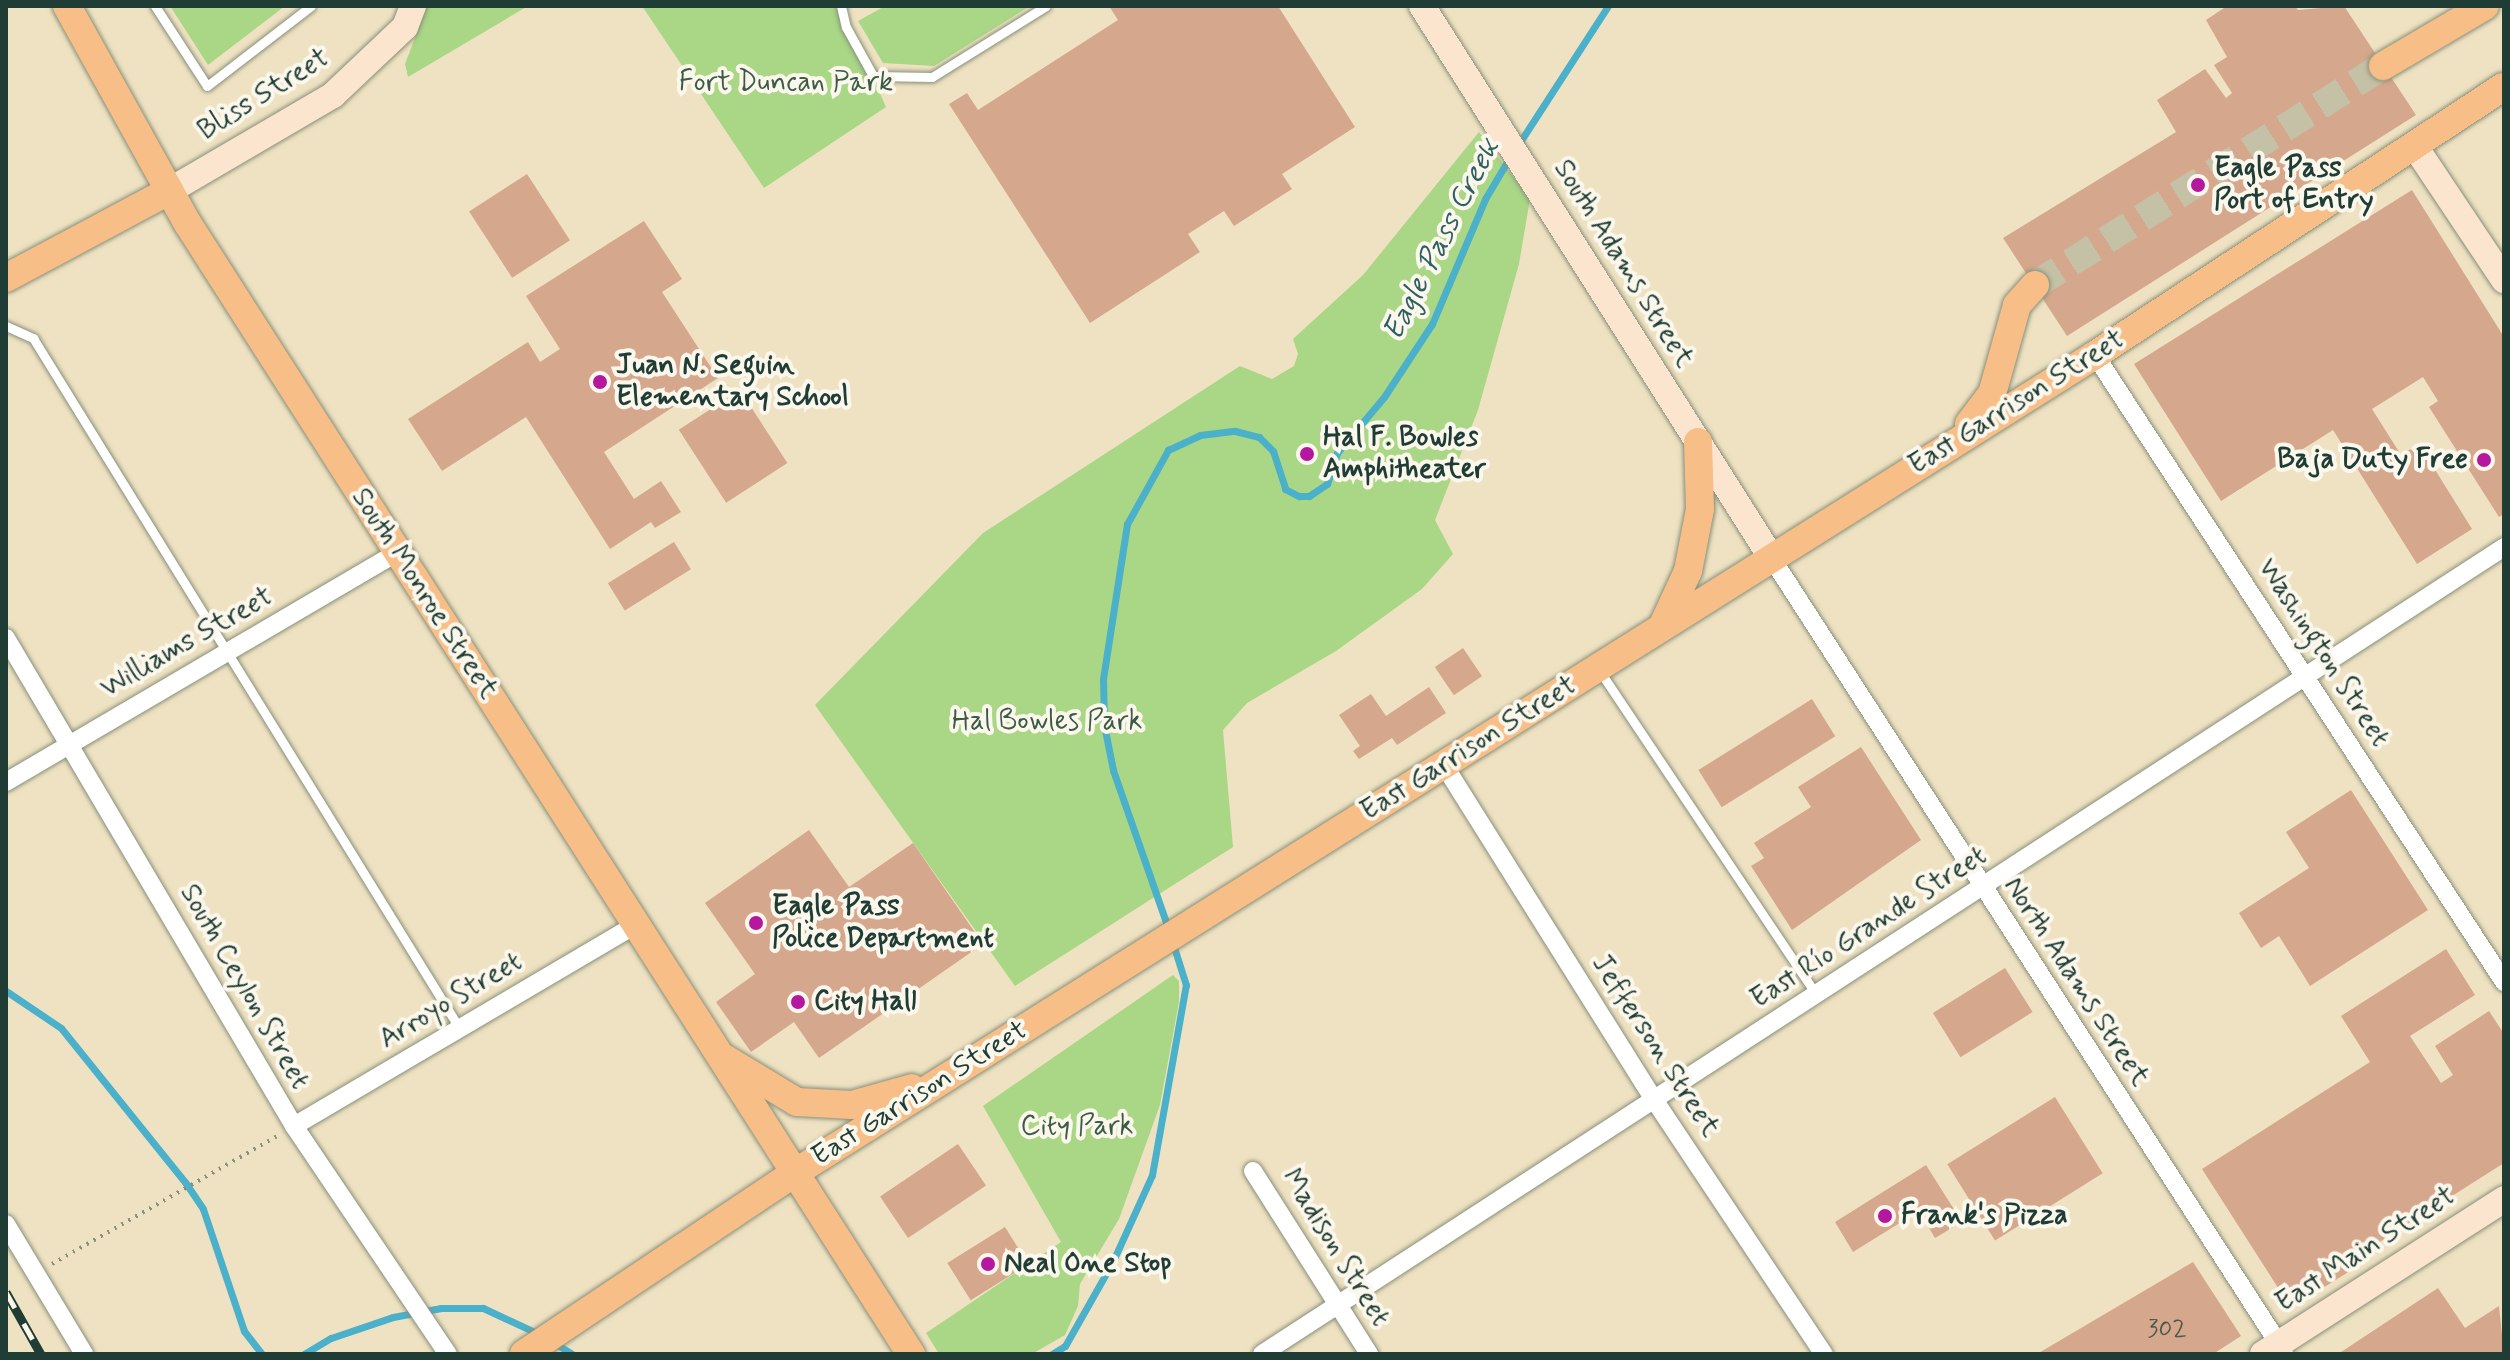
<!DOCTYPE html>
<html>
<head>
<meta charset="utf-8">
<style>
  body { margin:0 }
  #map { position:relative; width:2510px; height:1360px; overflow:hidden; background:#efe2c2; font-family:Mynerve,sans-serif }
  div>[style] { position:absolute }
  .green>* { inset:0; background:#a9d785 }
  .stream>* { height:7px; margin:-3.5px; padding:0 3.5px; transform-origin:3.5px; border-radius:3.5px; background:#4bb0ca }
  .building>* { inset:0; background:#d5a78d; transform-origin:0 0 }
  .primary-tunnel>* { height:28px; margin-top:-14px; transform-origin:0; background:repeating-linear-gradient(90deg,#c5c1a6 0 28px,transparent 0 42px) }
  .path>* { height:4px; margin-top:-2px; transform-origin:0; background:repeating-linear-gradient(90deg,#87907b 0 2px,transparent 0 8px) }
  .roads { filter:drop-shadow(0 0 2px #87907b) drop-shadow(0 0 2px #87907b) }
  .lane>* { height:9px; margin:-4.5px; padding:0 4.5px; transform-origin:4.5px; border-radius:4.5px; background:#fff }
  .street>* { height:18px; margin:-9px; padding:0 9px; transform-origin:9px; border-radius:9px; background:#fff }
  .secondary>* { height:26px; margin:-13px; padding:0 13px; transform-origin:13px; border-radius:13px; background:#fce5cf }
  .primary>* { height:28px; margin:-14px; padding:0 14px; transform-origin:14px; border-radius:14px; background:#f7be88 }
  .rail>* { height:9px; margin-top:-4.5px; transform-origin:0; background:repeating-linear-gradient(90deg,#fbf7ec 0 18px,#1f3d34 0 36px); box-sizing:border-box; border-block:2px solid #1f3d34 }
  .dots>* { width:22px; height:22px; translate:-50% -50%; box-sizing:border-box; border:4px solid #fbf7ec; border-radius:50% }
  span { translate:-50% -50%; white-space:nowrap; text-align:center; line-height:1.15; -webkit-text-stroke:8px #fbf7ec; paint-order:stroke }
  .number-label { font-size:24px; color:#4c584a }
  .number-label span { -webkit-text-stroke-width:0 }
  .park-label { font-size:28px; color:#3b5c44 }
  .street-label { font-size:28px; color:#1f3d34 }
  .poi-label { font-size:28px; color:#1f3d34; font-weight:700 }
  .left { translate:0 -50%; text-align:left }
  .right { translate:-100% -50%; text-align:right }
  .water-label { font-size:30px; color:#2c6061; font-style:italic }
  .frame { position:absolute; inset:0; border:8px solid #1f3d34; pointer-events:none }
</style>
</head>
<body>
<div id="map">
  <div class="green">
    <div style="clip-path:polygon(170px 6px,285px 6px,208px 65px)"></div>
    <div style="clip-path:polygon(427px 6px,528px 6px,408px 77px,405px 64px)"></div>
    <div style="clip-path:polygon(642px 6px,841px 6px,886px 107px,764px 188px)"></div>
    <div style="clip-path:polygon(885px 6px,1030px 6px,934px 66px,883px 63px,858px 21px)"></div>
    <div style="clip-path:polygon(1479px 132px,1530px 199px,1519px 264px,1478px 410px,1435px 520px,1453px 554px,1422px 589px,1336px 651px,1247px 703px,1223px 730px,1233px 847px,1015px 986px,815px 705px,983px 533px,1240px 366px,1272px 379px,1294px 366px,1298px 354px,1293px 339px,1363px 275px)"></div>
    <div style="clip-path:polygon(1173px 975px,1179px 981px,1179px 1002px,1160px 1105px,1119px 1219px,1080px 1284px,1078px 1306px,1065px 1335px,1032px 1354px,939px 1354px,926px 1333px,1061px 1242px,983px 1106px)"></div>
  </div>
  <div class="stream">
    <div style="left:1518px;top:145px;width:166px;rotate:-57.1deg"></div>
    <div style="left:1168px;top:928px;width:167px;rotate:-109.2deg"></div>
    <div style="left:1113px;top:770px;width:46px;rotate:-101.3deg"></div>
    <div style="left:1104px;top:725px;width:46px;rotate:-91.2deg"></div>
    <div style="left:1103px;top:679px;width:157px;rotate:-81.2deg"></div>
    <div style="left:1127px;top:524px;width:85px;rotate:-61deg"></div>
    <div style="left:1168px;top:450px;width:35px;rotate:-25deg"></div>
    <div style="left:1200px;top:435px;width:35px;rotate:-7deg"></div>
    <div style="left:1235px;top:431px;width:25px;rotate:14deg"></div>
    <div style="left:1259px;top:437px;width:20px;rotate:45deg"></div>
    <div style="left:1273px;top:451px;width:40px;rotate:72deg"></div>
    <div style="left:1285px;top:489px;width:16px;rotate:27deg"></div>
    <div style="left:1299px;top:496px;width:10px"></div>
    <div style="left:1309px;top:496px;width:22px;rotate:-34deg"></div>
    <div style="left:1327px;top:484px;width:33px;rotate:-72deg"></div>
    <div style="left:1337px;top:453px;width:73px;rotate:-50deg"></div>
    <div style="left:1384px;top:397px;width:87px;rotate:-56.7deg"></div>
    <div style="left:1432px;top:324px;width:136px;rotate:-67deg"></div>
    <div style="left:1485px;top:199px;width:51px;rotate:-59.4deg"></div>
    <div style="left:6px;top:991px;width:66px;rotate:33.9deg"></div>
    <div style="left:61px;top:1028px;width:198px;rotate:51.2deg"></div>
    <div style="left:185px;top:1182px;width:32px;rotate:56deg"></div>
    <div style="left:203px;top:1209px;width:129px;rotate:71.4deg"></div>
    <div style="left:244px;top:1331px;width:29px;rotate:52deg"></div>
    <div style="left:553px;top:1342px;width:22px;rotate:32deg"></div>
    <div style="left:304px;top:1354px;width:31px;rotate:-31deg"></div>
    <div style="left:331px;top:1338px;width:65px;rotate:-18.7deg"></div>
    <div style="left:393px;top:1317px;width:49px;rotate:-10.6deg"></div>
    <div style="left:441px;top:1308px;width:42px"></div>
    <div style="left:483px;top:1308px;width:62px;rotate:24.9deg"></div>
    <div style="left:1052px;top:1354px;width:15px;rotate:-32deg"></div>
    <div style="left:1065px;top:1346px;width:98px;rotate:-60.5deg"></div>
    <div style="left:1113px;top:1261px;width:94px;rotate:-65.6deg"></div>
    <div style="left:1152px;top:1175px;width:193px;rotate:-79.9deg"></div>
    <div style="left:1186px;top:985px;width:43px;rotate:-107.6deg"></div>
  </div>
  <div class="building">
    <div style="clip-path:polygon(1109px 6px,1278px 6px,1355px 127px,1282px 174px,1292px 189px,1234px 226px,1224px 211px,1188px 234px,1200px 252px,1090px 323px,949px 104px,967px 93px,978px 110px,1118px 20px)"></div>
    <div style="clip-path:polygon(2227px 6px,2295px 6px,2298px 10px,2344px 6px,2416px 115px,2067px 336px,2003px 238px,2176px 132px,2157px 100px,2205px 69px,2226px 98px,2232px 93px,2214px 65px,2227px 57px,2206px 20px)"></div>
    <div style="left:527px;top:174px;width:79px;height:69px;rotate:57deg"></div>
    <div style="clip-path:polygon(2412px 190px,2504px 337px,2504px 514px,2499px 517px,2429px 407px,2438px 401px,2423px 377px,2372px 409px,2401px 455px,2419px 444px,2472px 529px,2417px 564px,2333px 430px,2221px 501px,2134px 364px)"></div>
    <div style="clip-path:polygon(644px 221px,682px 279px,662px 292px,718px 378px,604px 452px,634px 499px,661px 481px,681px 512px,655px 528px,651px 522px,610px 549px,526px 417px,442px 471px,408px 419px,528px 342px,540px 362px,560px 349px,526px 296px)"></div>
    <div style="left:740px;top:390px;width:87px;height:73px;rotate:57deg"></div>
    <div style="left:674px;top:542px;width:32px;height:78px;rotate:58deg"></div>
    <div style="left:1463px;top:648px;width:34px;height:34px;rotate:56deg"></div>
    <div style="clip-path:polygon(1429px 687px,1446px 713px,1397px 745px,1392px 738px,1359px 759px,1353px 751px,1360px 746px,1339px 715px,1371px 694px,1386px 716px)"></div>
    <div style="left:1812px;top:699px;width:44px;height:134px;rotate:58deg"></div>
    <div style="clip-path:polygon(1861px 747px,1921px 840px,1792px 930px,1751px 866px,1764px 858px,1754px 843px,1811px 807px,1798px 787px)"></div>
    <div style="clip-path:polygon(2351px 790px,2428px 910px,2310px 986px,2279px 936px,2261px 948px,2239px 913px,2309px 868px,2286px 832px)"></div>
    <div style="clip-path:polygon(809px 830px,849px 887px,913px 843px,983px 944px,819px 1058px,794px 1022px,751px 1052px,716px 1002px,755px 974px,705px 903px)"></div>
    <div style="clip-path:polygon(2446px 949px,2475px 995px,2410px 1036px,2441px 1083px,2453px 1075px,2435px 1046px,2489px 1011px,2504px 1034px,2504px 1163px,2356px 1257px,2361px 1264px,2291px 1308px,2202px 1169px,2370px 1062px,2341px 1016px)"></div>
    <div style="left:2005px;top:968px;width:52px;height:85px;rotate:58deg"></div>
    <div style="left:2055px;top:1097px;width:90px;height:127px;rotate:58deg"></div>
    <div style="left:958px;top:1144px;width:50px;height:94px;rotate:56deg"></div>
    <div style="clip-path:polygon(1926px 1165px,1962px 1222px,1935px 1238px,1919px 1211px,1853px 1252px,1835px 1222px)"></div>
    <div style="left:1005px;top:1227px;width:44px;height:68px;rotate:58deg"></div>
    <div style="clip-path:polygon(2193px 1262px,2241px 1336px,2213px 1354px,2037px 1354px)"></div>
    <div style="clip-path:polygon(2438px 1288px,2465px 1328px,2499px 1306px,2504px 1354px,2338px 1354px)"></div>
  </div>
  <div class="primary-tunnel">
    <div style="left:2035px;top:285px;width:411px;rotate:-32.2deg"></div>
  </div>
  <div class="path">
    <div style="left:52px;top:1264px;width:259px;rotate:-29.6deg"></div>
  </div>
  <div class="roads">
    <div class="lane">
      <div style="left:155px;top:6px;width:95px;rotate:57deg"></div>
      <div style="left:207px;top:86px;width:131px;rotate:-37.6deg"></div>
      <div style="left:841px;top:6px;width:22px;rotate:77deg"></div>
      <div style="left:846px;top:27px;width:56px;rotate:61.1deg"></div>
      <div style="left:873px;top:76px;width:59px;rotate:1deg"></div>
      <div style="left:932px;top:77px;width:134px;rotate:-31.9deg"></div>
      <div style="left:6px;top:326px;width:30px;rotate:24deg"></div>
      <div style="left:33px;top:338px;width:812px;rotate:58.29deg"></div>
      <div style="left:1599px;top:670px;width:392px;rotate:56.2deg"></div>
    </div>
    <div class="street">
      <div style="left:2095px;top:355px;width:749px;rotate:56.88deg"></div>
      <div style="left:1771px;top:557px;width:946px;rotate:57.17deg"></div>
      <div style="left:6px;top:638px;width:567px;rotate:59.45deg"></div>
      <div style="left:294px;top:1126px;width:275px;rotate:56deg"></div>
      <div style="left:1444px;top:765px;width:393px;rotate:57.9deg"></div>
      <div style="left:1653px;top:1098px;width:308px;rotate:56.3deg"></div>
      <div style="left:6px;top:782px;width:453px;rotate:-30.4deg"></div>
      <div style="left:294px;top:1126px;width:398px;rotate:-30.5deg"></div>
      <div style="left:1253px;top:1171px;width:217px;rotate:57.6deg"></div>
      <div style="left:6px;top:1224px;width:152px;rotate:59deg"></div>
      <div style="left:1262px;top:1354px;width:1481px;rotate:-33.01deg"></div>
    </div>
    <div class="secondary">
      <div style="left:1422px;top:6px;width:652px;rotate:57.65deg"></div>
      <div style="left:2416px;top:148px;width:159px;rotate:56.3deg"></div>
      <div style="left:169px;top:191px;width:190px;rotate:-30.3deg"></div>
      <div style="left:333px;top:95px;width:99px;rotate:-43.4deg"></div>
      <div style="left:405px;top:27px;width:22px;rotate:-69deg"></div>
      <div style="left:2263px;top:1354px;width:287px;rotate:-32.7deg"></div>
    </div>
    <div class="primary">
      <div style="left:67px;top:6px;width:249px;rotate:61deg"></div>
      <div style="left:188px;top:224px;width:1342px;rotate:57.39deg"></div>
      <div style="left:2383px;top:66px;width:118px;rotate:-30.5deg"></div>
      <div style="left:6px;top:278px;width:185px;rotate:-28.1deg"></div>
      <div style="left:1969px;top:424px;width:38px;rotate:-53deg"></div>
      <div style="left:1992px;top:394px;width:92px;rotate:-74.3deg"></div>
      <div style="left:2017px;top:305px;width:27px;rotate:-48deg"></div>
      <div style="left:1663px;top:625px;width:60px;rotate:-65.2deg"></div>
      <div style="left:1688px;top:571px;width:63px;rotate:-79deg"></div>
      <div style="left:1700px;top:509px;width:67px;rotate:-91.7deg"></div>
      <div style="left:724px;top:1058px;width:85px;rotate:31.1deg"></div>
      <div style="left:797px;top:1102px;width:55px;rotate:3.1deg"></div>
      <div style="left:852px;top:1105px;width:62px;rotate:-15.8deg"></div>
      <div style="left:524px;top:1354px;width:324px;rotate:-33.8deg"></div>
      <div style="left:793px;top:1174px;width:1538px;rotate:-32.17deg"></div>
      <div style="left:2095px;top:355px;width:488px;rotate:-33.3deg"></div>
    </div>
  </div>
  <div class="rail">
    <div style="left:6px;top:1292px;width:71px;rotate:60.6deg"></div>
  </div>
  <div class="dots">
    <div style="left:2198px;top:185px;background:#b5179e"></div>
    <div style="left:600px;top:382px;background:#b5179e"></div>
    <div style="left:1307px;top:454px;background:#b5179e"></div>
    <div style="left:2484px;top:460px;background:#b5179e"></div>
    <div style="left:756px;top:923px;background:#b5179e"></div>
    <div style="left:798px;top:1002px;background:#b5179e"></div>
    <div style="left:1885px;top:1216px;background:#b5179e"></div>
    <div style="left:988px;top:1264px;background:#b5179e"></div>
  </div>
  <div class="number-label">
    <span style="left:2167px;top:1330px">302</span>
  </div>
  <div class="park-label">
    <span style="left:786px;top:83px">Fort Duncan Park</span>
    <span style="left:1047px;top:722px">Hal Bowles Park</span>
    <span style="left:1077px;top:1127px">City Park</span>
  </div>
  <div class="street-label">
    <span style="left:264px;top:95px;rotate:-32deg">Bliss Street</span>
    <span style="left:1623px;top:264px;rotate:58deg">South Adams Street</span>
    <span style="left:2017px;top:403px;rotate:-32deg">East Garrison Street</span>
    <span style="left:424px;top:594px;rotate:57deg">South Monroe Street</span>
    <span style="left:187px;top:643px;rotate:-30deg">Williams Street</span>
    <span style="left:2323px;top:653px;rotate:57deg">Washington Street</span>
    <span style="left:1469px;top:749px;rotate:-32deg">East Garrison Street</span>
    <span style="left:1869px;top:928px;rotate:-33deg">East Río Grande Street</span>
    <span style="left:2076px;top:982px;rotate:57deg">North Adams Street</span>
    <span style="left:244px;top:987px;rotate:60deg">South Ceylon Street</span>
    <span style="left:451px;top:1001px;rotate:-31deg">Arroyo Street</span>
    <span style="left:1655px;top:1046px;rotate:57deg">Jefferson Street</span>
    <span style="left:920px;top:1094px;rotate:-32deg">East Garrison Street</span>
    <span style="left:1335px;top:1248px;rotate:58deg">Madison Street</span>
    <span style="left:2366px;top:1250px;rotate:-33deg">East Main Street</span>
  </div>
  <div class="poi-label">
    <span class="left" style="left:2214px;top:185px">Eagle Pass<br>Port of Entry</span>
    <span class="left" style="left:616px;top:382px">Juan N. Seguin<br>Elementary School</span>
    <span class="left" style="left:1323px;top:454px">Hal F. Bowles<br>Amphitheater</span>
    <span class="right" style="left:2468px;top:460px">Baja Duty Free</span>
    <span class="left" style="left:772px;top:923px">Eagle Pass<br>Police Department</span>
    <span class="left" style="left:814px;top:1002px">City Hall</span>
    <span class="left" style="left:1901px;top:1216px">Frank's Pizza</span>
    <span class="left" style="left:1004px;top:1264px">Neal One Stop</span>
  </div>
  <div class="water-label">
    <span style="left:1442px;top:240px;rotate:-63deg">Eagle Pass Creek</span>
  </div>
  <div class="frame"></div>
</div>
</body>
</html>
